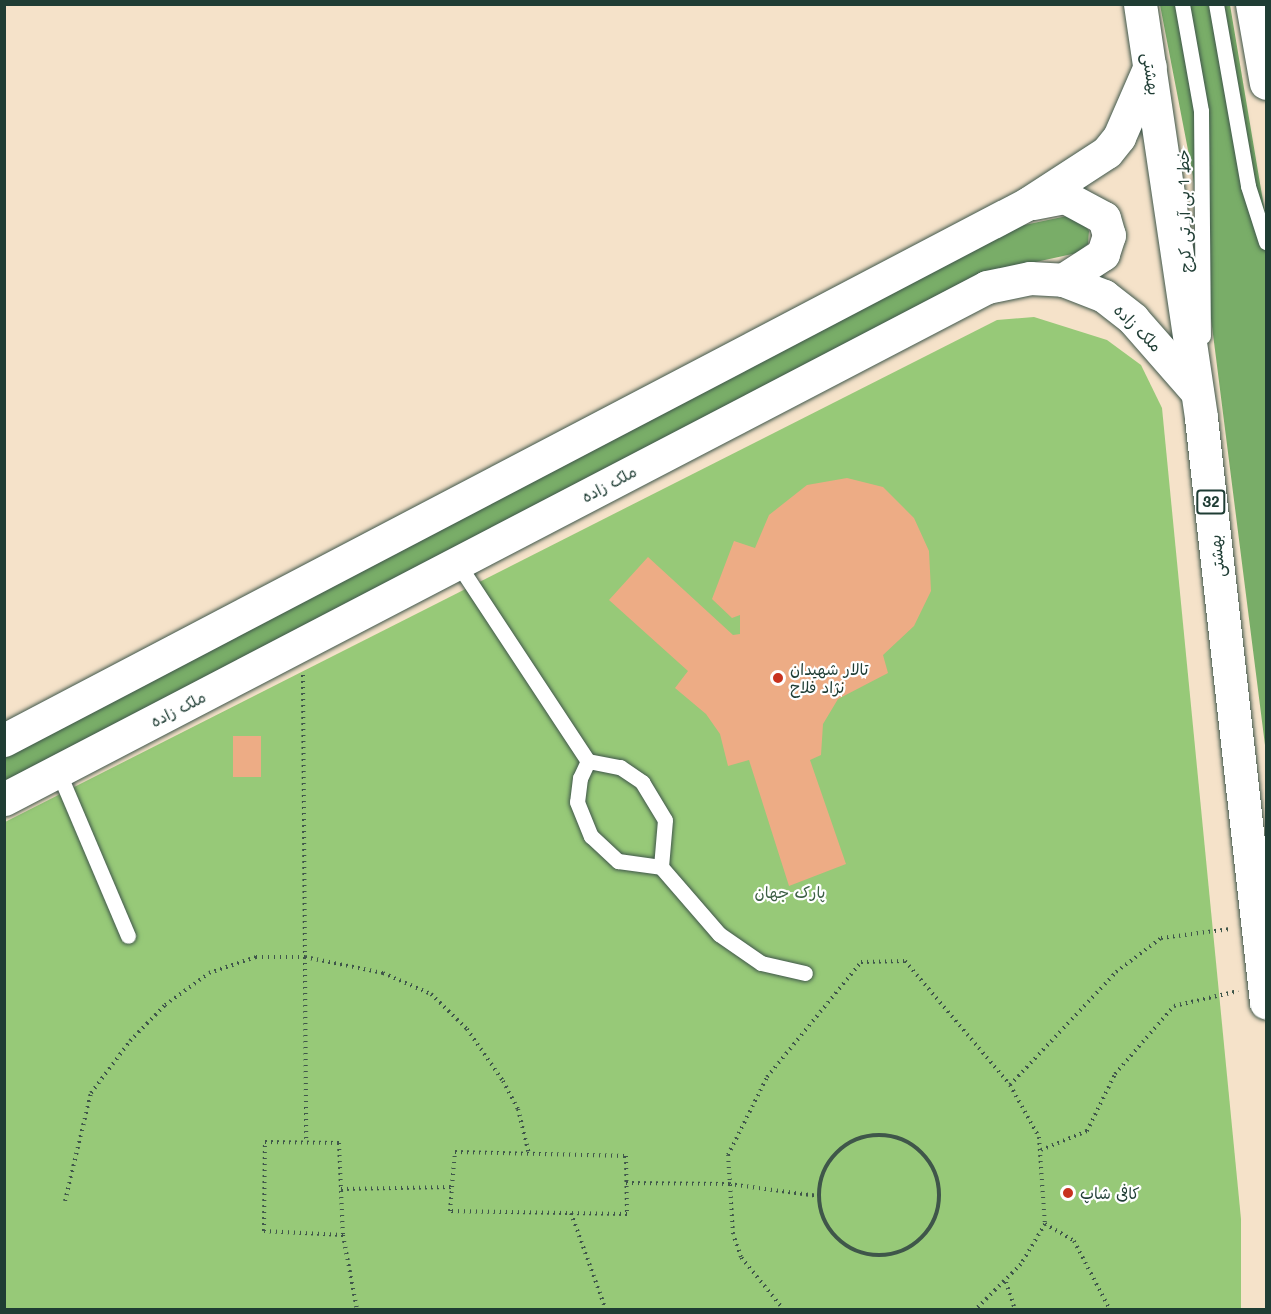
<!DOCTYPE html>
<html>
<head>
<meta charset="utf-8">
<style>
  body { margin:0 }
  #map { position:relative; width:1271px; height:1314px; overflow:hidden; background:#f5e2c9; font-family:Mali,"Playpen Sans Arabic",sans-serif }
  div>[style] { position:absolute }
  .green>* { inset:0; background:#97c978 }
  .forest>* { inset:0; background:#79ad68 }
  .building>* { inset:0; background:#edac85; transform-origin:0 0 }
  .path>* { height:4px; margin-top:-2px; transform-origin:0; background:repeating-linear-gradient(90deg,#3f564a 0 1.5px,transparent 0 6px) }
  .path>.ring { margin:-2px; padding:0; box-sizing:content-box; background:none; border:4px solid #3f564a; border-radius:50% }
  .roads { filter:drop-shadow(0 0 2px #3f564a) drop-shadow(0 0 2px #3f564a) }
  .lane>* { height:15px; margin:-7.5px; padding:0 7.5px; transform-origin:7.5px; border-radius:7.5px; background:#fff }
  .secondary>* { height:33px; margin:-16.5px; padding:0 16.5px; transform-origin:16.5px; border-radius:16.5px; background:#fff }
  .primary>* { height:33px; margin:-16.5px; padding:0 16.5px; transform-origin:16.5px; border-radius:16.5px; background:#fff }
  .dots>* { width:16px; height:16px; translate:-50% -50%; box-sizing:border-box; border:3px solid #fff; border-radius:50% }
  span { translate:-50% -50%; white-space:nowrap; text-align:center; line-height:1.15; -webkit-text-stroke:4.5px #fff; paint-order:stroke }
  .shield-label span { padding:2px 4px; background:#fff; border:2px solid; border-radius:4px; -webkit-text-stroke-width:0 }
  .shield-label { font-size:15px; color:#1f3d34; font-weight:700 }
  .street-label { font-size:16px; color:#1f3d34 }
  .poi-label { font-size:16px; color:#1f3d34 }
  .left { translate:0 -50%; text-align:left }
  .park-label { font-size:16px; color:#3d6045 }
  .frame { position:absolute; inset:0; border:6px solid #1f3d34; pointer-events:none }
</style>
</head>
<body>
<div id="map">
  <div class="green">
    <div style="clip-path:polygon(1034px 317px,1107px 340px,1141px 365px,1162px 408px,1241px 1219px,1241px 1309px,5px 1310px,5px 822px,997px 320px)"></div>
  </div>
  <div class="forest">
    <div style="clip-path:polygon(1160px 5px,1230px 5px,1266px 219px,1266px 753px,1193px 176px)"></div>
    <div style="clip-path:polygon(1067px 216px,1081px 219px,1089px 231px,1088px 244px,1077px 253px,976px 275px,5px 785px,5px 758px,1015px 227px)"></div>
  </div>
  <div class="building">
    <div style="clip-path:polygon(847px 478px,883px 487px,914px 518px,929px 551px,931px 591px,914px 626px,883px 655px,888px 673px,838px 699px,823px 724px,821px 755px,810px 760px,846px 864px,789px 886px,749px 760px,728px 766px,720px 734px,706px 714px,675px 688px,688px 671px,609px 600px,648px 557px,733px 635px,740px 634px,740px 615px,732px 618px,712px 599px,734px 541px,755px 548px,769px 515px,807px 485px)"></div>
    <div style="left:233px;top:736px;width:28px;height:41px"></div>
  </div>
  <div class="path">
    <div style="left:303px;top:675px;width:468px;rotate:89.6deg"></div>
    <div style="left:1010px;top:1085px;width:155px;rotate:-46.8deg"></div>
    <div style="left:1116px;top:972px;width:56px;rotate:-37.1deg"></div>
    <div style="left:1161px;top:938px;width:70px;rotate:-7.4deg"></div>
    <div class="ring" style="left:819px;top:1135px;width:116px;height:116px"></div>
    <div style="left:265px;top:1142px;width:74px;rotate:0.8deg"></div>
    <div style="left:339px;top:1143px;width:92px;rotate:87.5deg"></div>
    <div style="left:343px;top:1235px;width:79px;rotate:-177.1deg"></div>
    <div style="left:264px;top:1231px;width:89px;rotate:-89.4deg"></div>
    <div style="left:1041px;top:1150px;width:50px;rotate:-22.4deg"></div>
    <div style="left:1087px;top:1131px;width:64px;rotate:-63.8deg"></div>
    <div style="left:1115px;top:1074px;width:90px;rotate:-49.1deg"></div>
    <div style="left:1174px;top:1006px;width:66px;rotate:-13.2deg"></div>
    <div style="left:455px;top:1152px;width:171px;rotate:1.3deg"></div>
    <div style="left:626px;top:1156px;width:58px;rotate:89deg"></div>
    <div style="left:627px;top:1214px;width:177px;rotate:-179deg"></div>
    <div style="left:450px;top:1211px;width:59px;rotate:-85.2deg"></div>
    <div style="left:626px;top:1183px;width:103px;rotate:0.6deg"></div>
    <div style="left:729px;top:1184px;width:90px;rotate:7.7deg"></div>
    <div style="left:341px;top:1189px;width:111px;rotate:-1deg"></div>
    <div style="left:65px;top:1201px;width:111px;rotate:-76.5deg"></div>
    <div style="left:91px;top:1093px;width:65px;rotate:-53.1deg"></div>
    <div style="left:130px;top:1041px;width:50px;rotate:-45.8deg"></div>
    <div style="left:165px;top:1005px;width:54px;rotate:-36deg"></div>
    <div style="left:209px;top:973px;width:50px;rotate:-18.8deg"></div>
    <div style="left:256px;top:957px;width:49px"></div>
    <div style="left:305px;top:957px;width:80px;rotate:11.6deg"></div>
    <div style="left:383px;top:973px;width:52px;rotate:23.6deg"></div>
    <div style="left:431px;top:994px;width:50px;rotate:44.2deg"></div>
    <div style="left:467px;top:1029px;width:63px;rotate:55.3deg"></div>
    <div style="left:503px;top:1081px;width:32px;rotate:62deg"></div>
    <div style="left:518px;top:1109px;width:46px;rotate:76.3deg"></div>
    <div style="left:571px;top:1213px;width:103px;rotate:70.2deg"></div>
    <div style="left:1045px;top:1224px;width:34px;rotate:30deg"></div>
    <div style="left:1074px;top:1241px;width:78px;rotate:62.4deg"></div>
    <div style="left:343px;top:1235px;width:76px;rotate:79.4deg"></div>
    <div style="left:1006px;top:1282px;width:29px;rotate:72deg"></div>
    <div style="left:784px;top:1310px;width:68px;rotate:-129.1deg"></div>
    <div style="left:741px;top:1257px;width:24px;rotate:-109deg"></div>
    <div style="left:733px;top:1234px;width:79px;rotate:-93.6deg"></div>
    <div style="left:728px;top:1155px;width:87px;rotate:-63.4deg"></div>
    <div style="left:767px;top:1077px;width:149px;rotate:-50.7deg"></div>
    <div style="left:861px;top:962px;width:44px;rotate:-1.3deg"></div>
    <div style="left:905px;top:961px;width:162px;rotate:49.7deg"></div>
    <div style="left:1010px;top:1085px;width:60px;rotate:60.9deg"></div>
    <div style="left:1039px;top:1137px;width:87px;rotate:86.1deg"></div>
    <div style="left:1045px;top:1224px;width:47px;rotate:121deg"></div>
    <div style="left:1021px;top:1264px;width:65px;rotate:135deg"></div>
  </div>
  <div class="roads">
    <div class="lane">
      <div style="left:1182px;top:4px;width:109px;rotate:79.9deg"></div>
      <div style="left:1201px;top:111px;width:225px;rotate:89.5deg"></div>
      <div style="left:1216px;top:4px;width:185px;rotate:80deg"></div>
      <div style="left:1248px;top:186px;width:59px;rotate:72.2deg"></div>
      <div style="left:458px;top:564px;width:236px;rotate:56.6deg"></div>
      <div style="left:588px;top:761px;width:19px;rotate:115deg"></div>
      <div style="left:580px;top:778px;width:24px;rotate:97deg"></div>
      <div style="left:577px;top:802px;width:37px;rotate:68deg"></div>
      <div style="left:591px;top:836px;width:37px;rotate:43deg"></div>
      <div style="left:618px;top:861px;width:43px;rotate:7.9deg"></div>
      <div style="left:661px;top:867px;width:89px;rotate:49.1deg"></div>
      <div style="left:719px;top:934px;width:51px;rotate:34.6deg"></div>
      <div style="left:761px;top:963px;width:45px;rotate:12.8deg"></div>
      <div style="left:588px;top:761px;width:33px;rotate:11deg"></div>
      <div style="left:620px;top:767px;width:27px;rotate:34deg"></div>
      <div style="left:642px;top:782px;width:44px;rotate:58.8deg"></div>
      <div style="left:665px;top:820px;width:47px;rotate:94.9deg"></div>
      <div style="left:58px;top:771px;width:179px;rotate:67deg"></div>
    </div>
    <div class="secondary">
      <div style="left:1033px;top:203px;width:33px;rotate:-11deg"></div>
      <div style="left:1065px;top:197px;width:44px;rotate:28.3deg"></div>
      <div style="left:1104px;top:218px;width:18px;rotate:74deg"></div>
      <div style="left:1109px;top:235px;width:20px;rotate:108deg"></div>
      <div style="left:1103px;top:254px;width:48px;rotate:147deg"></div>
      <div style="left:4px;top:740px;width:1155px;rotate:-27.65deg"></div>
      <div style="left:1027px;top:204px;width:95px;rotate:-33deg"></div>
      <div style="left:1107px;top:152px;width:19px;rotate:-51deg"></div>
      <div style="left:1119px;top:137px;width:77px;rotate:-66.4deg"></div>
      <div style="left:4px;top:799px;width:1108px;rotate:-27.51deg"></div>
      <div style="left:987px;top:287px;width:44px;rotate:-11.8deg"></div>
      <div style="left:1030px;top:278px;width:33px;rotate:3deg"></div>
      <div style="left:1063px;top:280px;width:44px;rotate:21.3deg"></div>
      <div style="left:1104px;top:296px;width:37px;rotate:38deg"></div>
      <div style="left:1133px;top:319px;width:97px;rotate:48.8deg"></div>
    </div>
    <div class="primary">
      <div style="left:1140px;top:4px;width:418px;rotate:81.6deg"></div>
      <div style="left:1201px;top:418px;width:588px;rotate:83.65deg"></div>
      <div style="left:1252px;top:4px;width:80px;rotate:80deg"></div>
    </div>
  </div>
  <div class="dots">
    <div style="left:778px;top:678px;background:#c8321e"></div>
    <div style="left:1068px;top:1193px;background:#c8321e"></div>
  </div>
  <div class="shield-label">
    <span style="left:1211px;top:502px">32</span>
  </div>
  <div class="street-label">
    <span style="left:1151px;top:74px;rotate:81deg">بهشتى</span>
    <span style="left:1184px;top:211px;rotate:-91deg">خط 1 بی آر تی کرج</span>
    <span style="left:1138px;top:328px;rotate:45deg">ملک زاده</span>
    <span style="left:609px;top:484px;rotate:-28deg">ملک زاده</span>
    <span style="left:1217px;top:556px;rotate:-96deg">بهشتى</span>
    <span style="left:178px;top:709px;rotate:-27deg">ملک زاده</span>
  </div>
  <div class="poi-label">
    <span class="left" style="left:790px;top:678px">تالار شهیدان<br>نژاد فلاح</span>
    <span class="left" style="left:1080px;top:1193px">کافی شاپ</span>
  </div>
  <div class="park-label">
    <span style="left:790px;top:892px">پارک جهان</span>
  </div>
  <div class="frame"></div>
</div>
</body>
</html>
